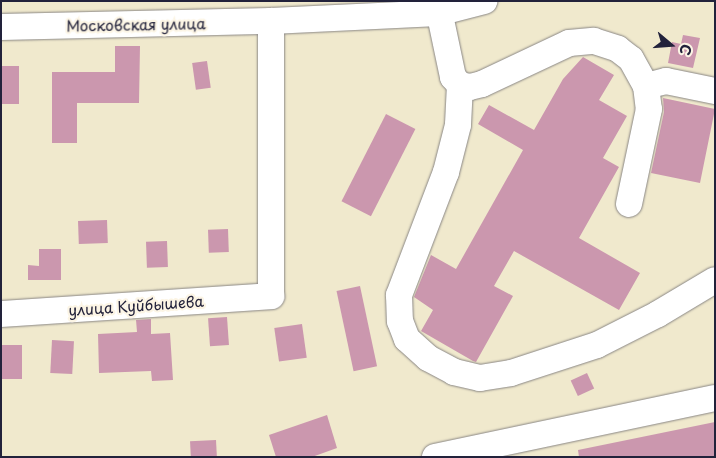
<!DOCTYPE html>
<html>
<head>
<meta charset="utf-8">
<style>
  body { margin:0 }
  #map { position:relative; width:716px; height:458px; overflow:hidden; background:#f0e9cd; font-family:"Playpen Sans",sans-serif }
  div>[style] { position:absolute }
  .building>* { inset:0; background:#cb97ae; transform-origin:0 0 }
  .roads { filter:drop-shadow(0 0 1px #898684) drop-shadow(0 0 1px #898684) }
  .minor>* { height:26px; margin:-13px; padding:0 13px; transform-origin:13px; border-radius:13px; background:#fff }
  span { translate:-50% -50%; white-space:nowrap; text-align:center; line-height:1.15; -webkit-text-stroke:4.5px #fcf5e5; paint-order:stroke }
  .street-label { font-size:15px; color:#22223b }
  .frame { position:absolute; inset:0; border:2px solid #22223b; pointer-events:none }
  .north { position:absolute; left:646px; top:20px; width:50px; height:50px; -webkit-text-stroke:4px #fcf5e5; paint-order:stroke; rotate:108deg; font-size:14px; font-weight:700; line-height:20px; text-align:center; color:#22223b }
  .north::after { content:''; display:block; margin:auto; width:18px; height:22px; background:#22223b; clip-path:polygon(50% 0,100% 100%,50% 72%,0 100%) }
</style>
</head>
<body>
<div id="map">
  <div class="building">
    <div style="clip-path:polygon(683px 35px,700px 38px,693px 68px,668px 63px,672px 42px,681px 44px)"></div>
    <div style="clip-path:polygon(115px 46px,140px 46px,139px 103px,77px 103px,77px 143px,52px 143px,52px 72px,115px 72px)"></div>
    <div style="clip-path:polygon(583px 57px,614px 75px,599px 100px,627px 116px,603px 158px,619px 167px,579px 238px,640px 273px,619px 310px,514px 251px,494px 286px,513px 296px,476px 362px,473px 361px,421px 331px,433px 310px,414px 297px,431px 255px,456px 269px,523px 150px,478px 124px,489px 105px,534px 130px,563px 79px)"></div>
    <div style="left:207px;top:61px;width:27px;height:15px;rotate:82deg"></div>
    <div style="left:1px;top:66px;width:18px;height:38px"></div>
    <div style="clip-path:polygon(663px 98px,715px 109px,700px 183px,651px 173px,664px 112px)"></div>
    <div style="left:386px;top:114px;width:33px;height:98px;rotate:27deg"></div>
    <div style="left:107px;top:220px;width:23px;height:29px;rotate:88deg"></div>
    <div style="left:228px;top:229px;width:23px;height:20px;rotate:88deg"></div>
    <div style="left:167px;top:241px;width:26px;height:21px;rotate:88deg"></div>
    <div style="clip-path:polygon(39px 249px,61px 249px,61px 280px,28px 280px,28px 265px,39px 266px)"></div>
    <div style="left:360px;top:286px;width:82px;height:24px;rotate:78deg"></div>
    <div style="left:227px;top:317px;width:28px;height:19px;rotate:86deg"></div>
    <div style="clip-path:polygon(151px 319px,151px 334px,170px 333px,173px 380px,152px 381px,151px 371px,99px 373px,98px 334px,137px 332px,136px 320px)"></div>
    <div style="left:302px;top:324px;width:34px;height:28px;rotate:82deg"></div>
    <div style="left:52px;top:340px;width:22px;height:33px;rotate:3deg"></div>
    <div style="left:1px;top:345px;width:21px;height:34px"></div>
    <div style="left:587px;top:373px;width:17px;height:18px;rotate:65deg"></div>
    <div style="clip-path:polygon(327px 415px,337px 448px,312px 457px,276px 457px,269px 435px)"></div>
    <div style="clip-path:polygon(715px 422px,715px 457px,579px 457px,578px 450px)"></div>
    <div style="left:216px;top:440px;width:17px;height:26px;rotate:87deg"></div>
  </div>
  <div class="roads">
    <div class="minor">
      <div style="left:437px;top:1px;width:78px;rotate:78.1deg"></div>
      <div style="left:453px;top:77px;width:11px;rotate:49deg"></div>
      <div style="left:460px;top:85px;width:10px;rotate:11deg"></div>
      <div style="left:470px;top:87px;width:12px;rotate:-14deg"></div>
      <div style="left:482px;top:84px;width:96px;rotate:-25.2deg"></div>
      <div style="left:569px;top:43px;width:25px;rotate:-5deg"></div>
      <div style="left:594px;top:41px;width:25px;rotate:18deg"></div>
      <div style="left:618px;top:49px;width:16px;rotate:38deg"></div>
      <div style="left:631px;top:59px;width:31px;rotate:61deg"></div>
      <div style="left:646px;top:86px;width:23px;rotate:83deg"></div>
      <div style="left:649px;top:109px;width:97px;rotate:101.9deg"></div>
      <div style="left:1px;top:27px;width:270px;rotate:-1.3deg"></div>
      <div style="left:271px;top:21px;width:167px;rotate:-2.7deg"></div>
      <div style="left:438px;top:13px;width:48px;rotate:-14.6deg"></div>
      <div style="left:460px;top:85px;width:40px;rotate:92.9deg"></div>
      <div style="left:458px;top:125px;width:49px;rotate:104.3deg"></div>
      <div style="left:446px;top:172px;width:132px;rotate:110.9deg"></div>
      <div style="left:399px;top:295px;width:26px;rotate:88deg"></div>
      <div style="left:400px;top:321px;width:19px;rotate:69deg"></div>
      <div style="left:407px;top:339px;width:28px;rotate:42deg"></div>
      <div style="left:428px;top:358px;width:30px;rotate:28deg"></div>
      <div style="left:454px;top:372px;width:27px;rotate:13deg"></div>
      <div style="left:480px;top:378px;width:31px;rotate:-9deg"></div>
      <div style="left:511px;top:373px;width:90px;rotate:-18deg"></div>
      <div style="left:597px;top:345px;width:68px;rotate:-26.9deg"></div>
      <div style="left:658px;top:314px;width:66px;rotate:-30.8deg"></div>
      <div style="left:646px;top:86px;width:21px;rotate:-14deg"></div>
      <div style="left:666px;top:81px;width:50px;rotate:11.5deg"></div>
      <div style="left:1px;top:314px;width:271px;rotate:-3.8deg"></div>
      <div style="left:271px;top:296px;width:275px;rotate:-90deg"></div>
      <div style="left:435px;top:457px;width:286px;rotate:-11.9deg"></div>
    </div>
  </div>
  <div class="street-label">
    <span style="left:136px;top:24px;rotate:-1deg">Московская улица</span>
    <span style="left:136px;top:305px;rotate:-4deg">улица Куйбышева</span>
  </div>
  <div class="frame"></div>
  <div class="north">С</div>
</div>
</body>
</html>
